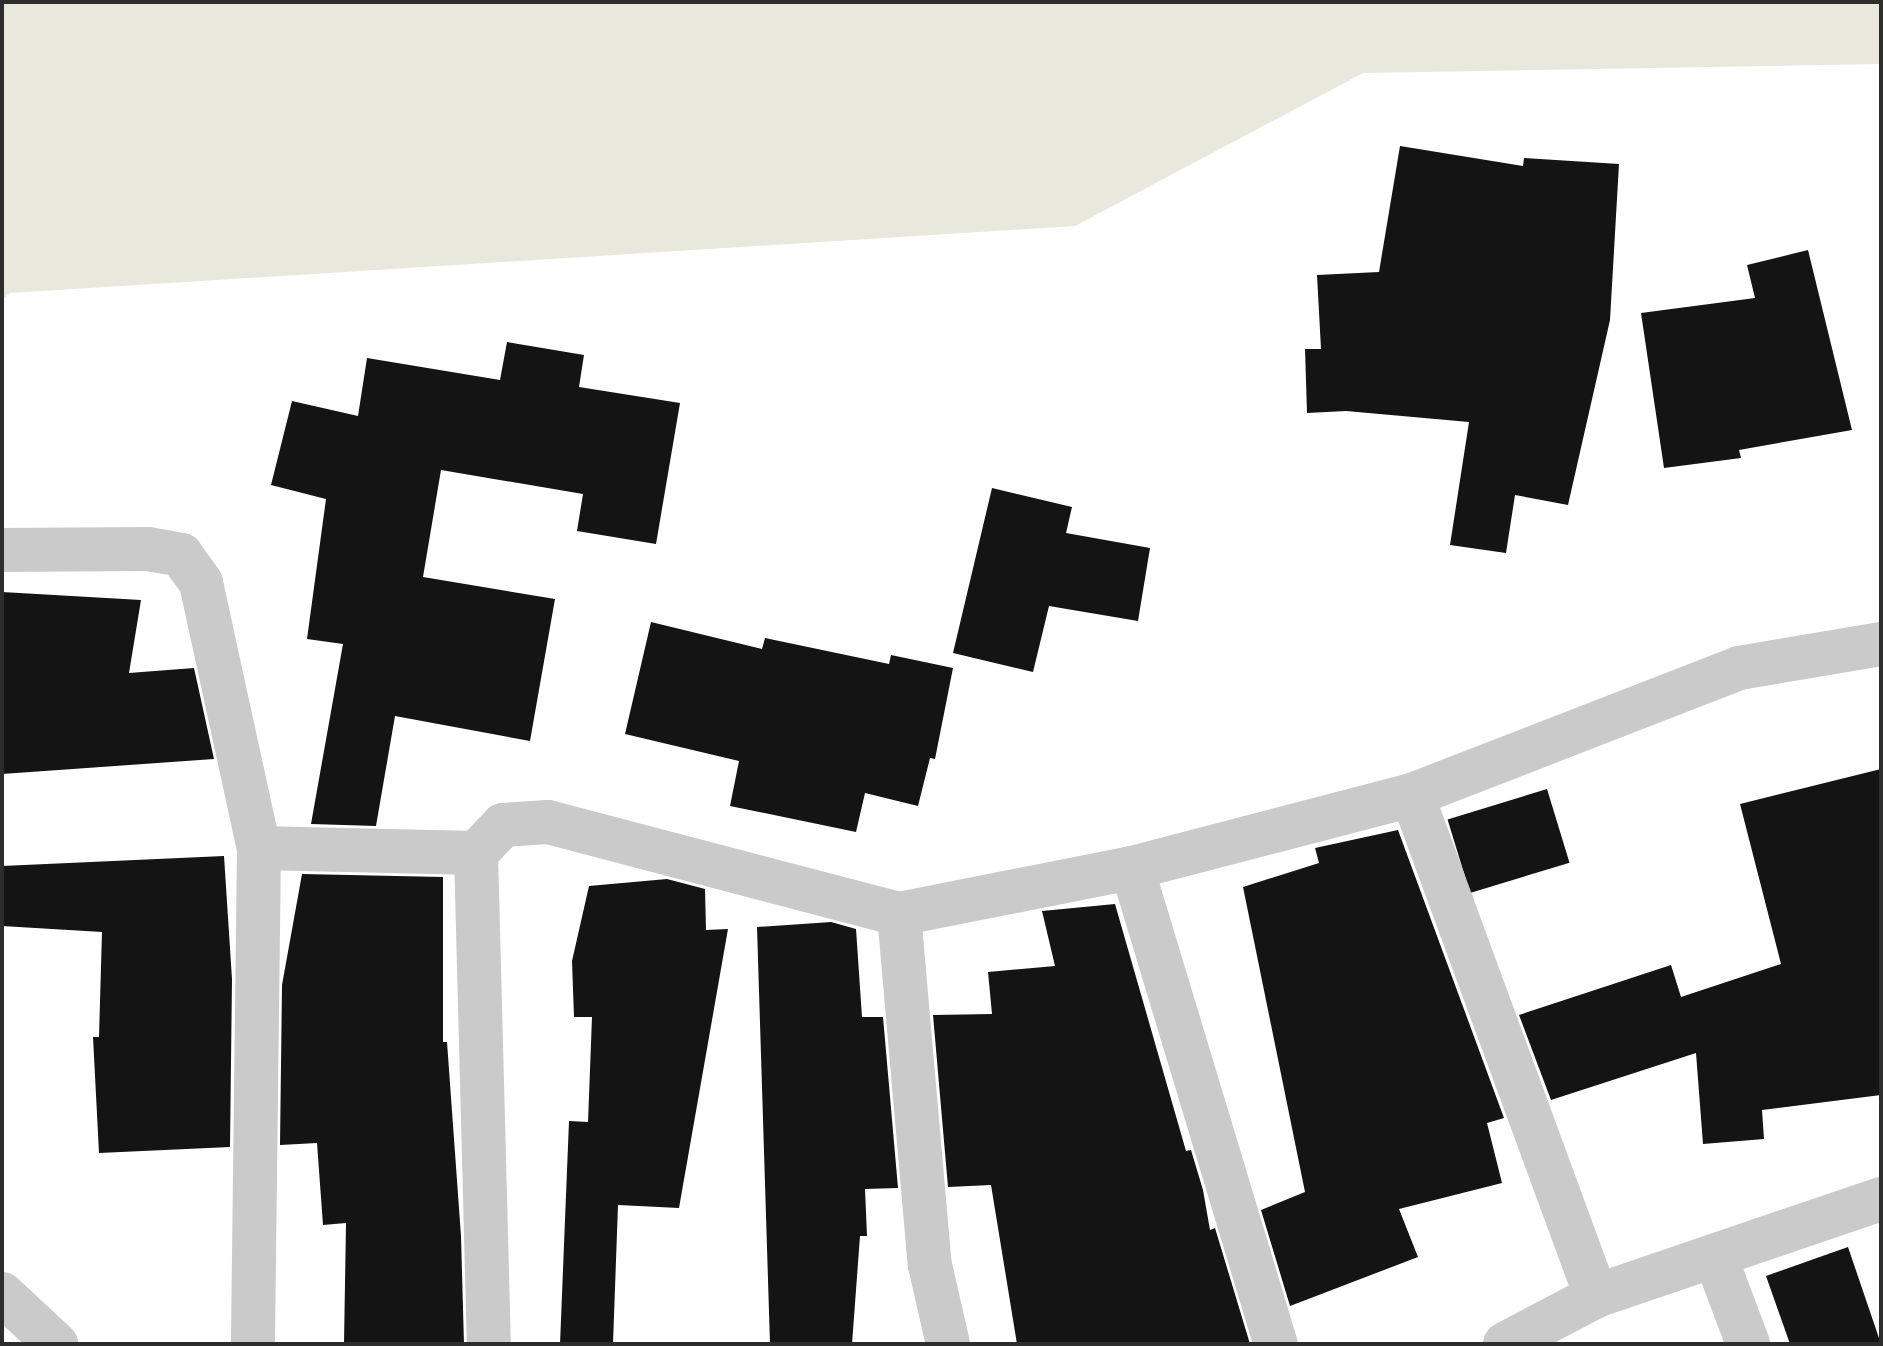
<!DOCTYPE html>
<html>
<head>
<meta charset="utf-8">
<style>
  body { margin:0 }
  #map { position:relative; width:1883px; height:1346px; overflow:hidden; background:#fff; font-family:"Fira Sans",sans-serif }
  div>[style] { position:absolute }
  .green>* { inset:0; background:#e9e8dc }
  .building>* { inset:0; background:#141414; transform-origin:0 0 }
  .street>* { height:44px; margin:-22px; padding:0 22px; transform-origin:22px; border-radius:22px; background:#cacaca }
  span { translate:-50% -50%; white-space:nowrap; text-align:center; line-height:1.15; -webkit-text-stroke:8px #fff; paint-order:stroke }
  .frame { position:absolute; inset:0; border:4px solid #2d2d2d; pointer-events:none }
</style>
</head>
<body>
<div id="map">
  <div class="green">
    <div style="clip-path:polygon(2px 2px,1881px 2px,1881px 64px,1363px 73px,1075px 226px,10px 293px,2px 300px)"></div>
  </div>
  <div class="building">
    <div style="clip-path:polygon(1400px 146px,1523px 166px,1524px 158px,1619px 164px,1610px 320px,1568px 505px,1515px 495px,1506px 553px,1450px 545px,1469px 422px,1346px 411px,1307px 413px,1305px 349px,1321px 349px,1317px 275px,1379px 272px)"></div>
    <div style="clip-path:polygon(1808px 250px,1852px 430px,1739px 450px,1741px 458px,1664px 468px,1641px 313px,1755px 298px,1747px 265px)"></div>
    <div style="clip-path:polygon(507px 342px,584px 355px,579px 387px,680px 403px,656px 544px,577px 531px,583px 494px,441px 470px,423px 577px,555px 599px,530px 741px,395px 716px,376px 826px,311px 824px,343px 644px,307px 639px,326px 499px,271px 485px,292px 401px,358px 416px,367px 358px,500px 380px)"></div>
    <div style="clip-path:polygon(992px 488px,1072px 507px,1066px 533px,1150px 548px,1138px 621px,1049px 606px,1033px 672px,953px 653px)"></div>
    <div style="clip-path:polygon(2px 592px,141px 600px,129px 673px,194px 668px,214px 759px,2px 774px)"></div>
    <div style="clip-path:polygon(651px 622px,762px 649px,765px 638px,889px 664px,891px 655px,953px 668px,935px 759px,930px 758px,918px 806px,865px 793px,856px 832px,730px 806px,739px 761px,625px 734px)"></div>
    <div style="clip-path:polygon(1881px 769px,1881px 1095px,1762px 1110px,1764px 1139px,1703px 1144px,1696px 1053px,1551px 1100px,1519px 1015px,1671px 965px,1681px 997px,1781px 964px,1740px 804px)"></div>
    <div style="left:1547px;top:789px;width:77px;height:104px;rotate:73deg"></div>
    <div style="clip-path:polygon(1398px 830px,1504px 1118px,1487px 1123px,1502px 1183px,1399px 1209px,1418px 1257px,1290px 1306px,1261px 1210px,1305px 1192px,1243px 887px,1319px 863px,1315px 848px)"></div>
    <div style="clip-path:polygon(224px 856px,232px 979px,230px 1147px,99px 1153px,93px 1037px,99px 1037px,102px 932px,2px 926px,2px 866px)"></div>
    <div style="clip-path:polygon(302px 874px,443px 877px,443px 1042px,447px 1042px,461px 1236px,464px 1344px,344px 1344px,346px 1223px,323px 1225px,317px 1143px,280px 1145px,282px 985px)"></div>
    <div style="clip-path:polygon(667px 879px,705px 889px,706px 930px,728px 929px,679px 1208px,618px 1205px,613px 1344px,560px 1344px,569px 1121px,588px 1122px,592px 1017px,574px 1017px,572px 961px,589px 886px)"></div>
    <div style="clip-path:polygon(1115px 904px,1186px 1151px,1191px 1150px,1203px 1190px,1210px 1230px,1215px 1228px,1250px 1344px,1017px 1344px,991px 1185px,948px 1187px,933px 1015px,992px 1014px,988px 972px,1055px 966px,1042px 911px)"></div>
    <div style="clip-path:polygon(831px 922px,856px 929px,862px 1017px,883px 1017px,898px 1188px,865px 1189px,867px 1236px,860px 1236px,852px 1344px,770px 1344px,757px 927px)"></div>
    <div style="clip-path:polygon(1848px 1247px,1881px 1344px,1790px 1344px,1766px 1276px)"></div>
  </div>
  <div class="street">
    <div style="left:2px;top:550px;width:146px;rotate:-0.4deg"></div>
    <div style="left:148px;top:549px;width:34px;rotate:10deg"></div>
    <div style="left:181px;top:555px;width:34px;rotate:54deg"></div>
    <div style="left:201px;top:583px;width:271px;rotate:77.7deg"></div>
    <div style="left:259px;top:848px;width:496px;rotate:90.7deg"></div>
    <div style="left:1412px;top:795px;width:534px;rotate:69.83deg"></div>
    <div style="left:259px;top:848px;width:217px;rotate:1.3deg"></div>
    <div style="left:476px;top:853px;width:39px;rotate:-46deg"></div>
    <div style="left:503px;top:825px;width:45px;rotate:-3.8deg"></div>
    <div style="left:548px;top:822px;width:363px;rotate:14.7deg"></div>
    <div style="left:899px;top:914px;width:237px;rotate:-11.2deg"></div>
    <div style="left:1132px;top:868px;width:289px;rotate:-14.6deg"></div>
    <div style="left:1412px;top:795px;width:351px;rotate:-21.2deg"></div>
    <div style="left:1739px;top:668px;width:144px;rotate:-9.6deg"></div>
    <div style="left:476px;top:853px;width:491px;rotate:88.5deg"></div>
    <div style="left:1132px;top:868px;width:497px;rotate:73.2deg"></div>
    <div style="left:899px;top:914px;width:352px;rotate:85deg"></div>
    <div style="left:930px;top:1265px;width:81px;rotate:77.2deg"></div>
    <div style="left:1715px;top:1256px;width:94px;rotate:69.4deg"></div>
    <div style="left:2px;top:1294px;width:74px;rotate:42.8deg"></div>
    <div style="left:1505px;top:1344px;width:103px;rotate:-27.8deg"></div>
    <div style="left:1596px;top:1296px;width:301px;rotate:-18.8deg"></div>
  </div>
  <div class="frame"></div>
</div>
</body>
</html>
